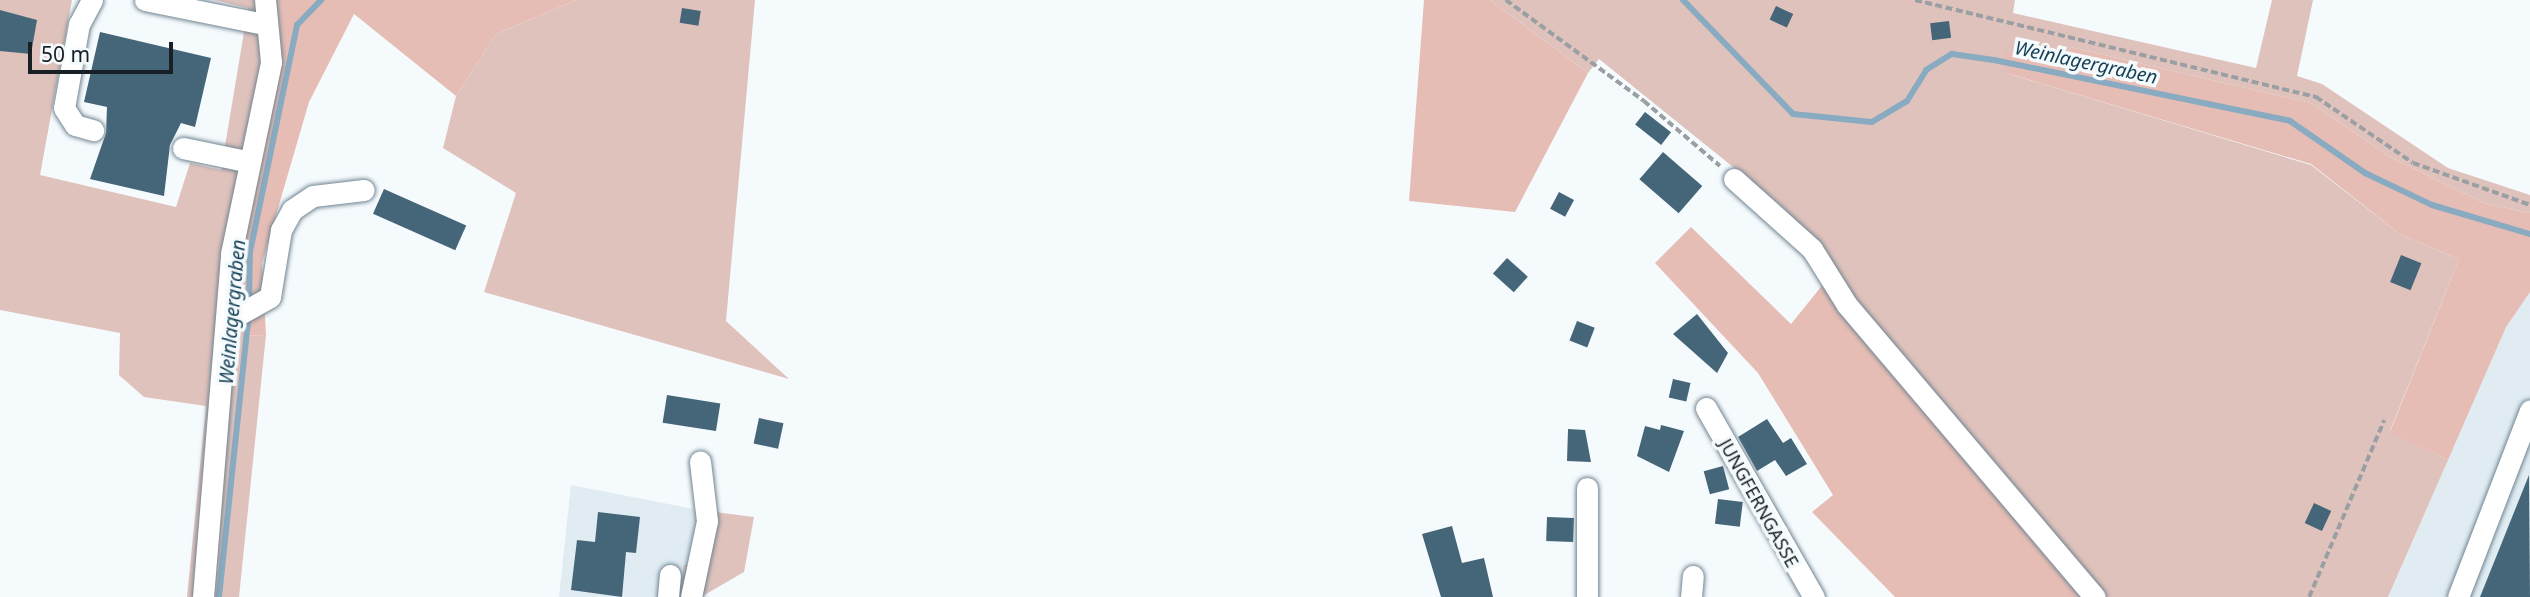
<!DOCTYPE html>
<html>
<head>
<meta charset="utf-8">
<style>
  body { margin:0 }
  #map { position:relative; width:2530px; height:597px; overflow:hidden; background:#f5fafd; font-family:"Noto Sans",sans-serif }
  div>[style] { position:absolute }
  .built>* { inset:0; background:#e0ecf2 }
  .green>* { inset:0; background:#e0c2bc }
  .forest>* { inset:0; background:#e6bdb5 }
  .stream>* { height:6px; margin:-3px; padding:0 3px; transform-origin:3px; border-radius:3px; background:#89abc1 }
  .building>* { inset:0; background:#456579; transform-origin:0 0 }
  .path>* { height:3.5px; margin-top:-1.75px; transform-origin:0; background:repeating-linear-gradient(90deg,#999fa3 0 7px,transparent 0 10.5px) }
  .roads { filter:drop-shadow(0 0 2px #718592) drop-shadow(0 0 2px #718592) }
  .minor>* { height:21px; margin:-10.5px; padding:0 10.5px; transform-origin:10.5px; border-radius:10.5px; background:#fff }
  span { translate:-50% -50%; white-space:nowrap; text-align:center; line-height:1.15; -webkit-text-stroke:7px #f5fafd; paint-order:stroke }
  .street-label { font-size:18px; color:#182025 }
  .water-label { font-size:19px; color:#133f57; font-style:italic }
  .scale { position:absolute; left:28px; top:42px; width:145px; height:32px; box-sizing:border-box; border:4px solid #182025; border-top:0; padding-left:9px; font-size:21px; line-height:24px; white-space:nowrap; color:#182025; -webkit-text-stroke:5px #f5fafd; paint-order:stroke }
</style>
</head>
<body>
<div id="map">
  <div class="built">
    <div style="clip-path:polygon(2530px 292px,2530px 597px,2388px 597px,2506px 326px)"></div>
    <div style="clip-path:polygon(571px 485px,699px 510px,695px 565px,684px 565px,680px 597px,559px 597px)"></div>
  </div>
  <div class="green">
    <div style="clip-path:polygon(0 0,72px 0,40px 175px,176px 207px,190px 163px,221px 170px,248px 8px,214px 0,278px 0,281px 58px,263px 142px,240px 336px,266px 335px,239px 597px,187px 597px,206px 406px,144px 397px,119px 375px,120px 333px,0 310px)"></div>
    <div style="clip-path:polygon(576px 0,755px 0,726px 321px,789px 379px,484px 292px,516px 193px,443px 148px,456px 96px,496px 34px)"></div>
    <div style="clip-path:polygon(1490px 0,2015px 0,2013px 13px,2256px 68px,2272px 0,2313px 0,2297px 76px,2322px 84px,2448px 168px,2530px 195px,2530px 213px,2484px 203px,2390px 157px,2311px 103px,2070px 47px,2064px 68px,2006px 73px,2311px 165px,2400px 234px,2459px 259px,2390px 431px,2448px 460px,2388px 597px,2108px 597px,1877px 330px,1814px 239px,1779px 204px,1599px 59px,1588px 73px)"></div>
    <div style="clip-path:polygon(699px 510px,754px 517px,744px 572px,701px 597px,680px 597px,684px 565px,695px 565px)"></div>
  </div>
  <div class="forest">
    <div style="clip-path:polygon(278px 0,576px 0,496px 34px,456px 96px,354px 14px,309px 102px,262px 263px,266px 335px,240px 336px,245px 236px,281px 58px)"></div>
    <div style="clip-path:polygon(1424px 0,1490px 0,1588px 73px,1515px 212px,1409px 201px)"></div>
    <div style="clip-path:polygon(2070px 47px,2311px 103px,2390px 157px,2484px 203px,2530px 213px,2530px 292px,2506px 327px,2448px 460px,2390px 432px,2459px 259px,2400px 234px,2311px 164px,2006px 73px,2005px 51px,2064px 67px)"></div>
    <div style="clip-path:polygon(1691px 227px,1791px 324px,1833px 272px,2108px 597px,1895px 597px,1812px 512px,1833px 495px,1758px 373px,1655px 263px)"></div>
  </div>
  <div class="stream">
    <div style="left:1683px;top:0;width:158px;rotate:46deg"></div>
    <div style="left:1793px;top:114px;width:79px;rotate:5.8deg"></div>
    <div style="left:1872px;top:122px;width:41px;rotate:-31deg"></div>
    <div style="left:1907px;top:101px;width:36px;rotate:-58deg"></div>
    <div style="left:1926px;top:70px;width:31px;rotate:-32deg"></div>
    <div style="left:1952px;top:54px;width:42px;rotate:8.1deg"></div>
    <div style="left:1994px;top:60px;width:302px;rotate:11.6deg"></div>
    <div style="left:2290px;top:121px;width:91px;rotate:34.7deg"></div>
    <div style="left:2365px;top:173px;width:74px;rotate:25.5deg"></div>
    <div style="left:2432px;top:205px;width:102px;rotate:16.5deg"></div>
    <div style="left:249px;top:302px;width:50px;rotate:-88.9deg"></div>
    <div style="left:250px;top:252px;width:232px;rotate:-78.3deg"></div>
    <div style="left:297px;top:25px;width:35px;rotate:-46deg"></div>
    <div style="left:219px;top:597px;width:286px;rotate:-84deg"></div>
  </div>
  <div class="building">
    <div style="left:1776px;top:6px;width:19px;height:15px;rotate:25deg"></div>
    <div style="left:682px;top:8px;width:19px;height:15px;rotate:9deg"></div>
    <div style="clip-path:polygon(0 10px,37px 20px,31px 54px,0 51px)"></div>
    <div style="left:1949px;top:21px;width:17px;height:19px;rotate:83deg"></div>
    <div style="clip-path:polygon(100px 32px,211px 58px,195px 127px,181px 123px,170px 145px,164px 196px,90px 179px,106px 133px,107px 107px,84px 102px)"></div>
    <div style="left:1645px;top:112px;width:33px;height:16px;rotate:38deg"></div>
    <div style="left:1663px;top:152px;width:52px;height:36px;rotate:41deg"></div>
    <div style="left:384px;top:189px;width:90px;height:27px;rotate:24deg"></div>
    <div style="left:1559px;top:192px;width:17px;height:19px;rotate:28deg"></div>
    <div style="left:2401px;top:255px;width:22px;height:29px;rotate:22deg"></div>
    <div style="left:1507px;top:258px;width:28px;height:21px;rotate:42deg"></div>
    <div style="clip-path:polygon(1697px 314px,1728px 353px,1717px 373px,1673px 334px)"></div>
    <div style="left:1577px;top:321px;width:19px;height:21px;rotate:21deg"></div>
    <div style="left:1673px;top:379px;width:18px;height:19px;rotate:13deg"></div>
    <div style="left:667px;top:395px;width:54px;height:28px;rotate:9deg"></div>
    <div style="left:759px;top:418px;width:25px;height:26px;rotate:12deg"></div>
    <div style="clip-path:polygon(1767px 419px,1783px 443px,1791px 438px,1807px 464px,1786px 476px,1775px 460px,1757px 471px,1738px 437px)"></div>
    <div style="clip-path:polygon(1661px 425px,1684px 431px,1669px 472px,1637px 456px,1645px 426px,1660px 430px)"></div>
    <div style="clip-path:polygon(1568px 429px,1585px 430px,1591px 462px,1567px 461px)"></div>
    <div style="left:1723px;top:466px;width:24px;height:20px;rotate:75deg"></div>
    <div style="clip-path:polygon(2529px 475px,2530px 597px,2480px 597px)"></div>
    <div style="left:1718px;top:499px;width:25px;height:25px;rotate:7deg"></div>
    <div style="left:2314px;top:503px;width:19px;height:22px;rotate:25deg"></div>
    <div style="clip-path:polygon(598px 512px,640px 517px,636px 553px,626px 552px,622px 597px,571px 590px,577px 540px,595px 542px)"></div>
    <div style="left:1547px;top:517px;width:27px;height:24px;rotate:2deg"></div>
    <div style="clip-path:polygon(1452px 526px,1462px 563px,1484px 558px,1493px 597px,1441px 597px,1422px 534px)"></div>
  </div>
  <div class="path">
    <div style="left:1506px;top:0;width:171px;rotate:36.2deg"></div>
    <div style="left:1644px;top:101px;width:100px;rotate:40.5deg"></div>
    <div style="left:1915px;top:0;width:413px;rotate:13.6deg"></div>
    <div style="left:2316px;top:97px;width:117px;rotate:34.2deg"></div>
    <div style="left:2413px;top:163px;width:124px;rotate:19.7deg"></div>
    <div style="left:2309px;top:597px;width:192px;rotate:-67deg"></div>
  </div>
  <div class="roads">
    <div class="minor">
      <div style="left:92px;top:0;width:27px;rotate:118deg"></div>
      <div style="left:79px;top:24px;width:85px;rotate:100.1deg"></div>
      <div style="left:64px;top:108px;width:20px;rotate:57deg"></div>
      <div style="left:75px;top:125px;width:19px;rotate:16deg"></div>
      <div style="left:145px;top:0;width:121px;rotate:11.4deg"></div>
      <div style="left:183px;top:148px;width:64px;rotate:11.7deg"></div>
      <div style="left:1734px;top:179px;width:105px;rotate:41.9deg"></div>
      <div style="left:1812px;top:249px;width:66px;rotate:58deg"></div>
      <div style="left:1847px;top:305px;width:383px;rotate:49.7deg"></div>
      <div style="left:229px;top:320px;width:47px;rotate:-29.3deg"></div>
      <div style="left:270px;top:297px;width:68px;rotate:-80.7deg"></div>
      <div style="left:281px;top:230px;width:23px;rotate:-61deg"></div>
      <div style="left:292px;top:210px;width:25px;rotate:-34deg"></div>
      <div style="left:313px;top:196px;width:51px;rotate:-6.7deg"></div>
      <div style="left:1706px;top:408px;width:218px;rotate:60.3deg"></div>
      <div style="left:1587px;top:488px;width:109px;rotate:90deg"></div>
      <div style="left:203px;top:597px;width:344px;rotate:-85.3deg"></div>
      <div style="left:231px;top:254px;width:196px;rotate:-78.2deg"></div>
      <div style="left:271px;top:62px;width:62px;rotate:-95.5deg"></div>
      <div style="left:668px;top:597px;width:22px;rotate:-85deg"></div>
      <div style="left:691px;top:597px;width:78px;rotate:-78.1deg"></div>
      <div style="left:707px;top:521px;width:60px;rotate:-96.7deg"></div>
      <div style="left:1691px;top:597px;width:21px;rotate:-85deg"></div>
      <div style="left:2458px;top:597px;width:200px;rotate:-68.9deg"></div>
    </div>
  </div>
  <div class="street-label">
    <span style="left:1759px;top:503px;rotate:61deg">JUNGFERNGASSE</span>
  </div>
  <div class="water-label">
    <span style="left:2086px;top:63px;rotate:12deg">Weinlagergraben</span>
    <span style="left:233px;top:312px;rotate:-85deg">Weinlagergraben</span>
  </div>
  <div class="scale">50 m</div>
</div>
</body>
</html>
